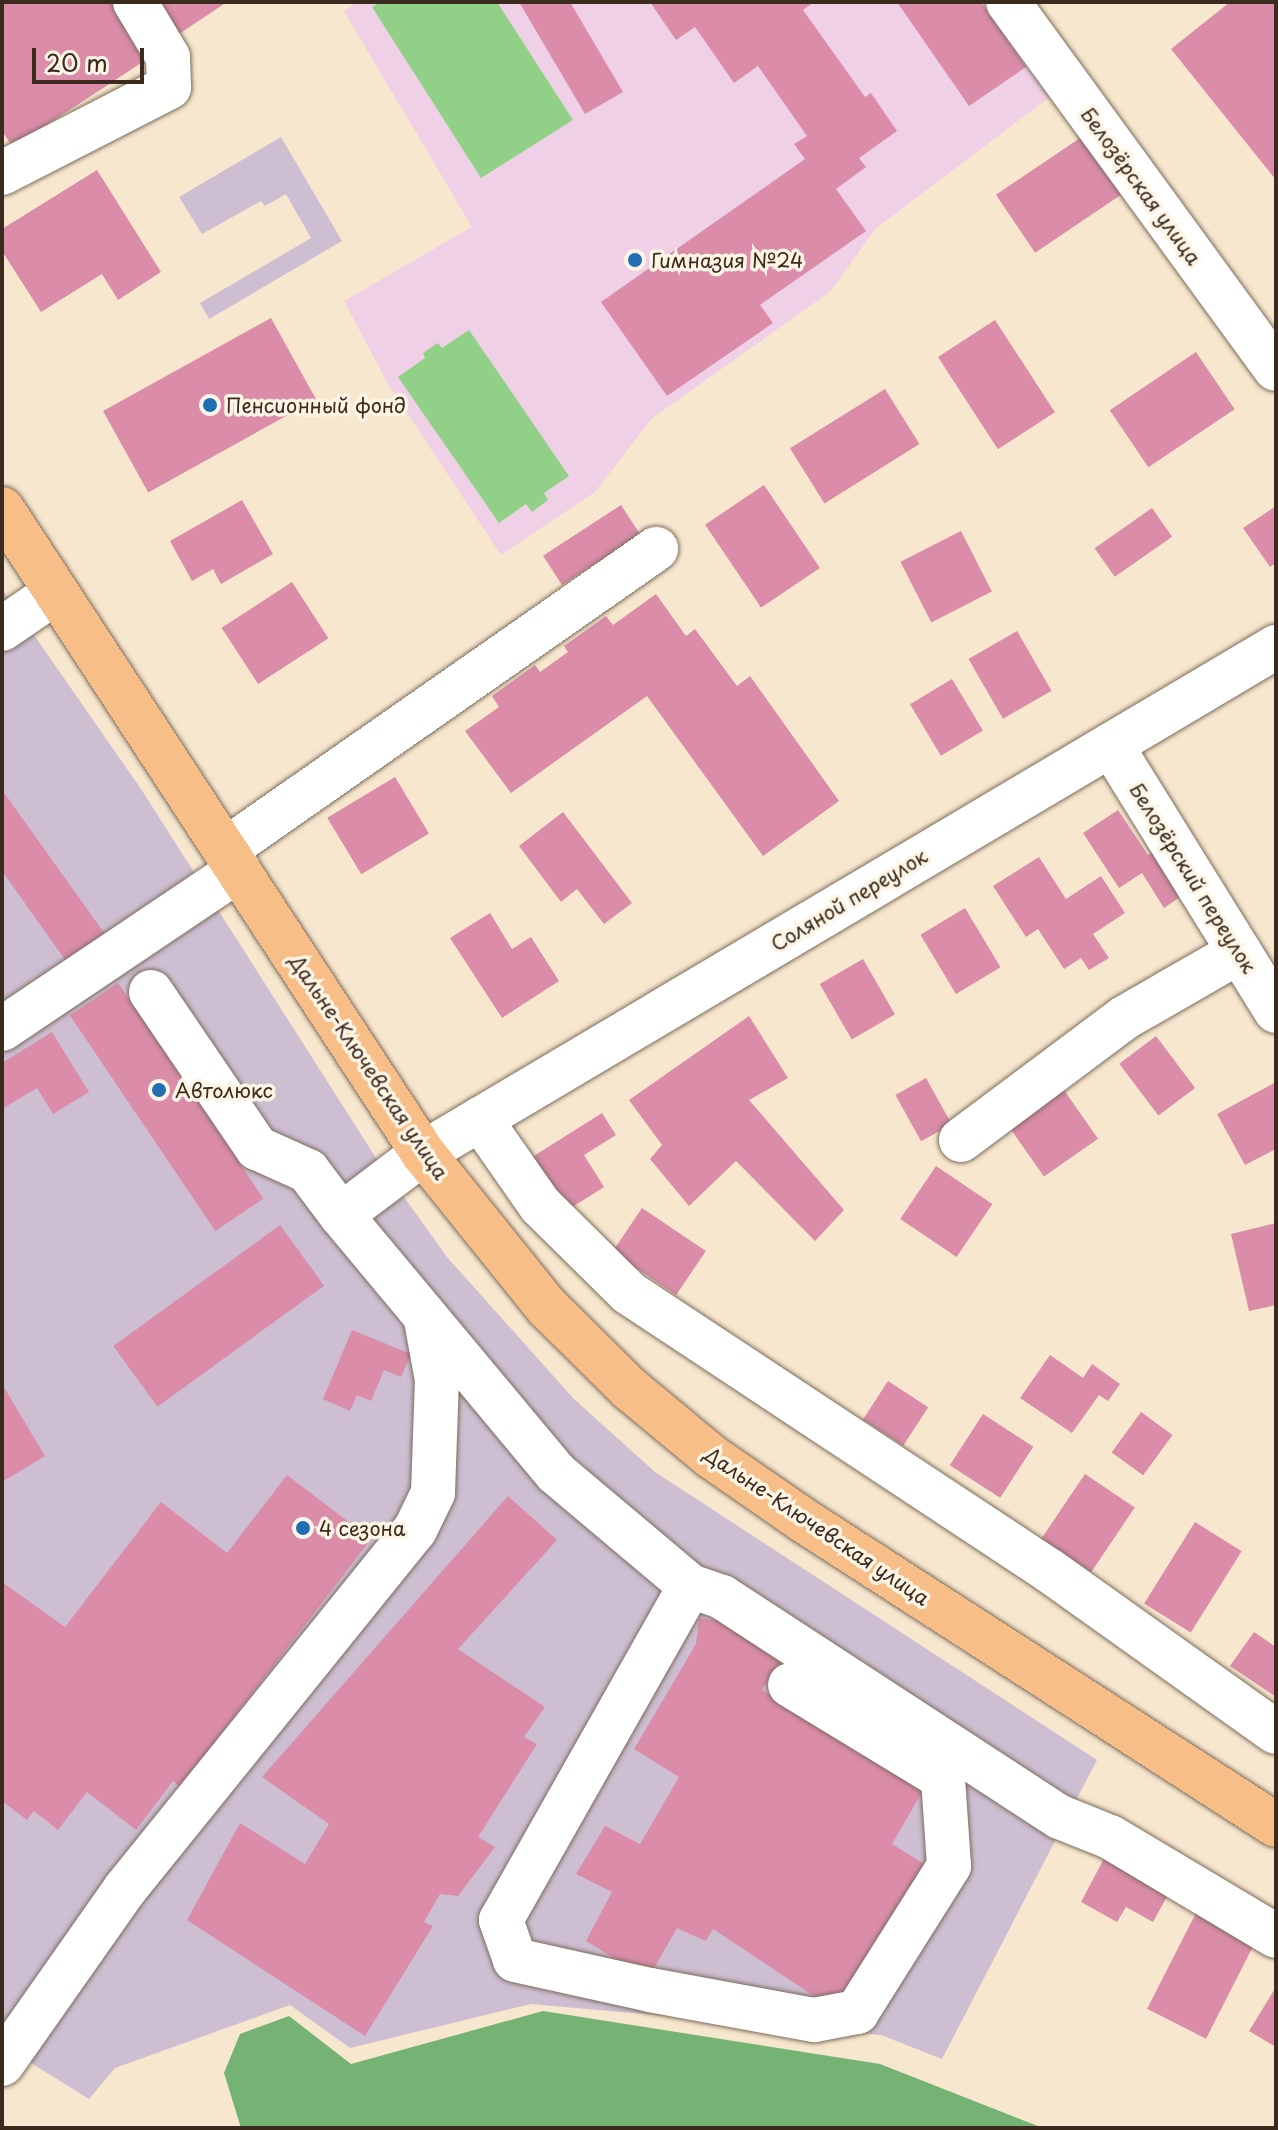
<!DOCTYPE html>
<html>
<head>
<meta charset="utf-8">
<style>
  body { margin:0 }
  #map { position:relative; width:1278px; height:2130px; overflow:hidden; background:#f7e7ce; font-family:"Playpen Sans",sans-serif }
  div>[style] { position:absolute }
  .built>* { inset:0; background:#efd0e6 }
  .industrial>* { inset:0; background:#cdbed2 }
  .green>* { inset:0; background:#91d187 }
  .forest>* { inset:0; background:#74b374 }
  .building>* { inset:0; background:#da8ca9; transform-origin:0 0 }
  .roads { filter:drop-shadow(0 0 2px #7d6c5c) drop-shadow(0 0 2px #7d6c5c) }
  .minor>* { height:44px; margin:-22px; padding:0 22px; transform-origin:22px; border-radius:22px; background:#fff }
  .major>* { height:44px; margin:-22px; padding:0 22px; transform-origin:22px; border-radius:22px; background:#f7be88 }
  .dots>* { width:22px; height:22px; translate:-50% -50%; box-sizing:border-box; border:4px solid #fcf5e5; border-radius:50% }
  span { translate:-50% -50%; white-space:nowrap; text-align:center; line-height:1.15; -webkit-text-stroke:7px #fcf5e5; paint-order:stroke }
  .street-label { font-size:20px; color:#3b2a1e }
  .poi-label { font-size:20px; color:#3b2a1e }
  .left { translate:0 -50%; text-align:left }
  .frame { position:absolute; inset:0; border:4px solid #3b2a1e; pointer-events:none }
  .scale { position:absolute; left:32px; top:48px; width:112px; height:36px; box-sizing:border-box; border:4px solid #3b2a1e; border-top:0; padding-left:10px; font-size:24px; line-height:28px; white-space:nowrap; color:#3b2a1e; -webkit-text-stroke:6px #fcf5e5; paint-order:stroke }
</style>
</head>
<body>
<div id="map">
  <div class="built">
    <div style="clip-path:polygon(358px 2px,990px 2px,1056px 92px,875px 229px,831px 291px,651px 419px,595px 492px,501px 555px,388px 384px,344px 301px,472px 227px,344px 11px)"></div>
  </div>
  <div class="industrial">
    <div style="clip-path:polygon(281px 137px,342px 241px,209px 319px,200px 303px,311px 238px,286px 194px,265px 206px,261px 201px,202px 234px,179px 197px)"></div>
    <div style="clip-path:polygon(2px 589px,141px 789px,376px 1158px,447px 1257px,574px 1399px,655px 1472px,1097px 1760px,942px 2059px,881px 2035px,531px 2004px,350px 2048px,290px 2005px,115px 2068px,89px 2099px,2px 2045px)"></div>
  </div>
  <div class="green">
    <div style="clip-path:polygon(380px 2px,497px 2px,573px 120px,481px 178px,372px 7px)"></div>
    <div style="clip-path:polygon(469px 330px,569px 476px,544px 493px,548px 500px,532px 512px,526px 504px,499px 523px,398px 377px,425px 358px,423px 353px,438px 343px,442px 348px)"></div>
  </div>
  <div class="forest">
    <div style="clip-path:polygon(543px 2011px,880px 2064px,1043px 2128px,241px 2128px,224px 2073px,240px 2034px,289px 2016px,351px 2064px)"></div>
  </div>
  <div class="building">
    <div style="clip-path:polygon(2px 2px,129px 2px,161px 50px,13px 147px,2px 131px)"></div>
    <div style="clip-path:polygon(154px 2px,227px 2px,176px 36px)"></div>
    <div style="clip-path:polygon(519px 2px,570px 2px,623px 92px,585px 114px)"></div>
    <div style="clip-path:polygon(650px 2px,814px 2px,803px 10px,865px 97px,871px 93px,897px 131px,859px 158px,866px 167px,836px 189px,866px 231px,760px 305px,773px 323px,667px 396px,601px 302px,805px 159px,794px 144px,807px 136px,758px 66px,734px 83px,695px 27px,676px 40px)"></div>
    <div style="clip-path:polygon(897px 2px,981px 2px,1026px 67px,969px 106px)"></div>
    <div style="clip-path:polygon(1230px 2px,1276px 2px,1276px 180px,1171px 49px)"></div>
    <div style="left:1083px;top:136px;width:70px;height:105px;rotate:56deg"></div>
    <div style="clip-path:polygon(97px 170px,161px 272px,118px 300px,102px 274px,41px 312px,2px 251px,2px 229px)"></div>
    <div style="left:271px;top:318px;width:93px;height:192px;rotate:61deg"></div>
    <div style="left:995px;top:320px;width:110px;height:68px;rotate:57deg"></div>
    <div style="left:1196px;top:352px;width:69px;height:104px;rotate:56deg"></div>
    <div style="left:885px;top:389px;width:65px;height:112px;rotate:58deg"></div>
    <div style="left:764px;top:485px;width:100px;height:71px;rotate:56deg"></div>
    <div style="clip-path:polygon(242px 500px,273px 554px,221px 584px,213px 569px,192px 581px,170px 541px)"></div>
    <div style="left:621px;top:505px;width:35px;height:93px;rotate:57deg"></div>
    <div style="clip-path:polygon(1276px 506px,1276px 563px,1270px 567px,1243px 528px)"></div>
    <div style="left:1152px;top:508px;width:35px;height:70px;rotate:55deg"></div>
    <div style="left:961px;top:531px;width:68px;height:68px;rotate:63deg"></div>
    <div style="left:292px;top:582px;width:67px;height:84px;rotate:57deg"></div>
    <div style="clip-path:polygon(656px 594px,686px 636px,695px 629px,737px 686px,750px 676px,839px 801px,763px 856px,647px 696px,511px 793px,465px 731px,499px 707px,492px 696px,535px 665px,540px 672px,568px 652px,564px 646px,606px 616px,613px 625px)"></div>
    <div style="left:1017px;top:631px;width:69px;height:56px;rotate:60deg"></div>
    <div style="left:952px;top:679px;width:60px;height:49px;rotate:59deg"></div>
    <div style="left:395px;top:777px;width:66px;height:79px;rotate:59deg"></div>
    <div style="clip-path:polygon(2px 790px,105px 934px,66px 961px,2px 871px)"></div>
    <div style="clip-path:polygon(1118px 810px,1148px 855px,1154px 851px,1183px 895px,1164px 908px,1142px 873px,1119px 888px,1083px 833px)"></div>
    <div style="clip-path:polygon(563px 812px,632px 903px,604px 924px,577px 889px,561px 902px,519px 846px)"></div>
    <div style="clip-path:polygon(1039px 857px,1066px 899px,1101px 876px,1125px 913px,1093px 934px,1109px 958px,1089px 970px,1081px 958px,1064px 969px,1038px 929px,1026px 937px,993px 886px)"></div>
    <div style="left:965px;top:908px;width:69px;height:52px;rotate:59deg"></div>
    <div style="clip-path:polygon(490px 913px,512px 949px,531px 937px,559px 981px,502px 1018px,450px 938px)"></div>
    <div style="left:863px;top:959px;width:64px;height:50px;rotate:60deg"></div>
    <div style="left:118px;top:983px;width:260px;height:58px;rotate:56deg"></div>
    <div style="clip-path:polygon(749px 1016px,788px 1078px,749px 1100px,844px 1210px,815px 1241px,736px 1161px,689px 1206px,650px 1159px,662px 1145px,629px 1100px)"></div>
    <div style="clip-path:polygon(52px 1032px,89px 1092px,53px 1114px,37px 1088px,2px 1109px,2px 1063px)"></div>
    <div style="left:1156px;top:1036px;width:65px;height:46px;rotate:53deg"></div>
    <div style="left:926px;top:1078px;width:53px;height:35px;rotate:61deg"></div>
    <div style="clip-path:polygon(1276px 1082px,1276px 1149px,1245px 1165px,1217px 1114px)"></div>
    <div style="left:1059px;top:1083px;width:68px;height:66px;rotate:55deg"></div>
    <div style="clip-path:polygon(602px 1113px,616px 1135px,584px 1155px,604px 1187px,563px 1213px,529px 1159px)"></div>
    <div style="left:936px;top:1166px;width:68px;height:64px;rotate:34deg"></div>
    <div style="left:642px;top:1208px;width:77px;height:53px;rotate:34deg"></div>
    <div style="clip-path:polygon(1276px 1223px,1276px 1305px,1249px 1311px,1231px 1234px)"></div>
    <div style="left:280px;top:1225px;width:75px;height:206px;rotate:54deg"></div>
    <div style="clip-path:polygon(352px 1330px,411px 1354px,401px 1377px,384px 1370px,371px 1401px,357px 1395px,350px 1411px,323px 1399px)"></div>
    <div style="clip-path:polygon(1050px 1355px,1083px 1378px,1092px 1364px,1120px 1384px,1108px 1401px,1099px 1395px,1072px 1433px,1020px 1398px)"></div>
    <div style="left:888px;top:1381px;width:48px;height:46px;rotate:33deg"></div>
    <div style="clip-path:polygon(2px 1384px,45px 1456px,2px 1482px)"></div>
    <div style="left:1141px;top:1412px;width:39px;height:50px;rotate:36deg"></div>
    <div style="left:983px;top:1414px;width:60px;height:61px;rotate:33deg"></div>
    <div style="left:1085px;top:1474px;width:60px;height:78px;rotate:34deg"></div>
    <div style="clip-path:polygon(287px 1475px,371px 1539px,180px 1787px,173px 1781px,136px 1830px,87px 1792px,58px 1830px,34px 1811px,27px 1820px,2px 1801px,2px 1582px,65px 1627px,161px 1502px,227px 1553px)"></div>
    <div style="clip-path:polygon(508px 1496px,557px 1540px,458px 1649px,545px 1707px,524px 1737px,537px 1744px,478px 1837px,495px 1847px,458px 1896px,440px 1894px,424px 1922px,433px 1926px,365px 2036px,187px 1920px,240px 1823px,305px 1864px,329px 1824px,262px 1777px)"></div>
    <div style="left:1195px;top:1522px;width:55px;height:96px;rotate:32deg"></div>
    <div style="clip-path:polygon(699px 1618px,725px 1622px,788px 1651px,762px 1690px,925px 1787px,892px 1844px,927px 1866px,846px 1999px,823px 2002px,713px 1929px,706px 1941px,677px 1928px,648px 1979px,586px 1941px,612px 1892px,576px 1874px,605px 1826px,640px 1844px,679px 1777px,634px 1749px,696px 1644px)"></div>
    <div style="clip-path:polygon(1254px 1632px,1276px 1647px,1276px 1697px,1230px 1666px)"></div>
    <div style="clip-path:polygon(1109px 1849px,1174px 1884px,1153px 1922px,1126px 1907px,1117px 1922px,1081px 1902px)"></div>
    <div style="left:1198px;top:1909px;width:66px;height:112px;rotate:27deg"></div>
    <div style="clip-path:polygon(1276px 1987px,1276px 2047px,1249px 2031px)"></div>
  </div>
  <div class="roads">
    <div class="minor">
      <div style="left:1008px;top:2px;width:454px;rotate:53.9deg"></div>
      <div style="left:2px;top:173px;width:188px;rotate:-27.2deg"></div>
      <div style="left:169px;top:87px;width:30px;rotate:-92deg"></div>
      <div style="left:168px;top:57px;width:64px;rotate:-121deg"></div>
      <div style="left:2px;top:629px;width:65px;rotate:-34.4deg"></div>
      <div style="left:1111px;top:745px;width:313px;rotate:58.2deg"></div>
      <div style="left:225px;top:850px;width:526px;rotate:-34.93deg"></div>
      <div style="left:151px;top:992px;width:189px;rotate:55.8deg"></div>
      <div style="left:257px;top:1148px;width:56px;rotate:24.3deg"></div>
      <div style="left:308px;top:1171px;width:55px;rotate:53.1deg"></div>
      <div style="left:341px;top:1215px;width:103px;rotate:-37.1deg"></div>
      <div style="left:423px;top:1153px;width:992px;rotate:-30.68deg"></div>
      <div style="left:2px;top:1029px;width:285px;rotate:-33.9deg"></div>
      <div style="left:480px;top:1119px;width:105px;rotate:55.1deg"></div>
      <div style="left:540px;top:1205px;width:125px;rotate:44.7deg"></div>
      <div style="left:629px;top:1293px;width:505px;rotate:33.44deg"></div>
      <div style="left:1050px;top:1571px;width:277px;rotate:35.5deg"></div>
      <div style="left:961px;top:1140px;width:204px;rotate:-36.8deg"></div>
      <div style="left:1124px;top:1018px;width:133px;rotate:-29.9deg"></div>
      <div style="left:341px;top:1215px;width:336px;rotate:50.2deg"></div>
      <div style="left:556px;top:1473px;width:175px;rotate:40.1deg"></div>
      <div style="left:690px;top:1586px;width:34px;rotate:19deg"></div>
      <div style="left:722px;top:1597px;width:403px;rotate:33.1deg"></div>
      <div style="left:1060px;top:1817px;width:54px;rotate:21.8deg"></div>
      <div style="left:1110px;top:1837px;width:193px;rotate:30.8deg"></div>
      <div style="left:690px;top:1586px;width:384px;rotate:119.5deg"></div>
      <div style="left:501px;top:1920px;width:42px;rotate:70.7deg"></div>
      <div style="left:515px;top:1960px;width:138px;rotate:12.5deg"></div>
      <div style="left:650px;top:1990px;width:167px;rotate:10.4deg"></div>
      <div style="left:814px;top:2020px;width:44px;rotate:-10.5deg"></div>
      <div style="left:857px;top:2012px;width:173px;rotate:-57.8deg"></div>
      <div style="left:949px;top:1866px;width:88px;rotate:-93.9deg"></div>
      <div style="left:943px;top:1778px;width:179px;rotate:-148.7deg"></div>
      <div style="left:2px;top:2064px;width:214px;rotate:-54.9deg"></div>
      <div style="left:125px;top:1889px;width:461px;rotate:-51.1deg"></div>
      <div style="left:415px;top:1530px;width:41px;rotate:-64.1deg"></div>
      <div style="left:433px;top:1493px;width:113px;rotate:-88deg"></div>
      <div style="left:437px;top:1380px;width:61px;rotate:-100.4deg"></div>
    </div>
    <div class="major">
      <div style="left:2px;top:509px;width:769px;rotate:56.83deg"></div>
      <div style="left:423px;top:1153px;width:198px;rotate:51.2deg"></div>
      <div style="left:547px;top:1307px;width:117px;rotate:44.7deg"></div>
      <div style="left:630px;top:1389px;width:107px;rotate:39.7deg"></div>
      <div style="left:712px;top:1457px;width:114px;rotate:34.7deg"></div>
      <div style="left:806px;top:1522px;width:559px;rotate:32.81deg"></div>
    </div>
  </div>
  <div class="dots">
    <div style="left:635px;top:260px;background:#1f6fb2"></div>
    <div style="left:210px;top:405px;background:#1f6fb2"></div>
    <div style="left:159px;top:1090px;background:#1f6fb2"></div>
    <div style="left:303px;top:1528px;background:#1f6fb2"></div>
  </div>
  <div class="street-label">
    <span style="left:1141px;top:186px;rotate:54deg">Белозёрская улица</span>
    <span style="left:1193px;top:878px;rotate:58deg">Белозёрский переулок</span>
    <span style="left:849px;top:900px;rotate:-31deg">Соляной переулок</span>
    <span style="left:369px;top:1067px;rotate:56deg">Дальне-Ключевская улица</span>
    <span style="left:817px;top:1526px;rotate:34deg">Дальне-Ключевская улица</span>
  </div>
  <div class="poi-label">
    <span class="left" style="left:651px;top:260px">Гимназия №24</span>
    <span class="left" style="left:226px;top:405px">Пенсионный фонд</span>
    <span class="left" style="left:175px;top:1090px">Автолюкс</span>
    <span class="left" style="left:319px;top:1528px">4 сезона</span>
  </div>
  <div class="frame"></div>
  <div class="scale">20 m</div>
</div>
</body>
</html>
